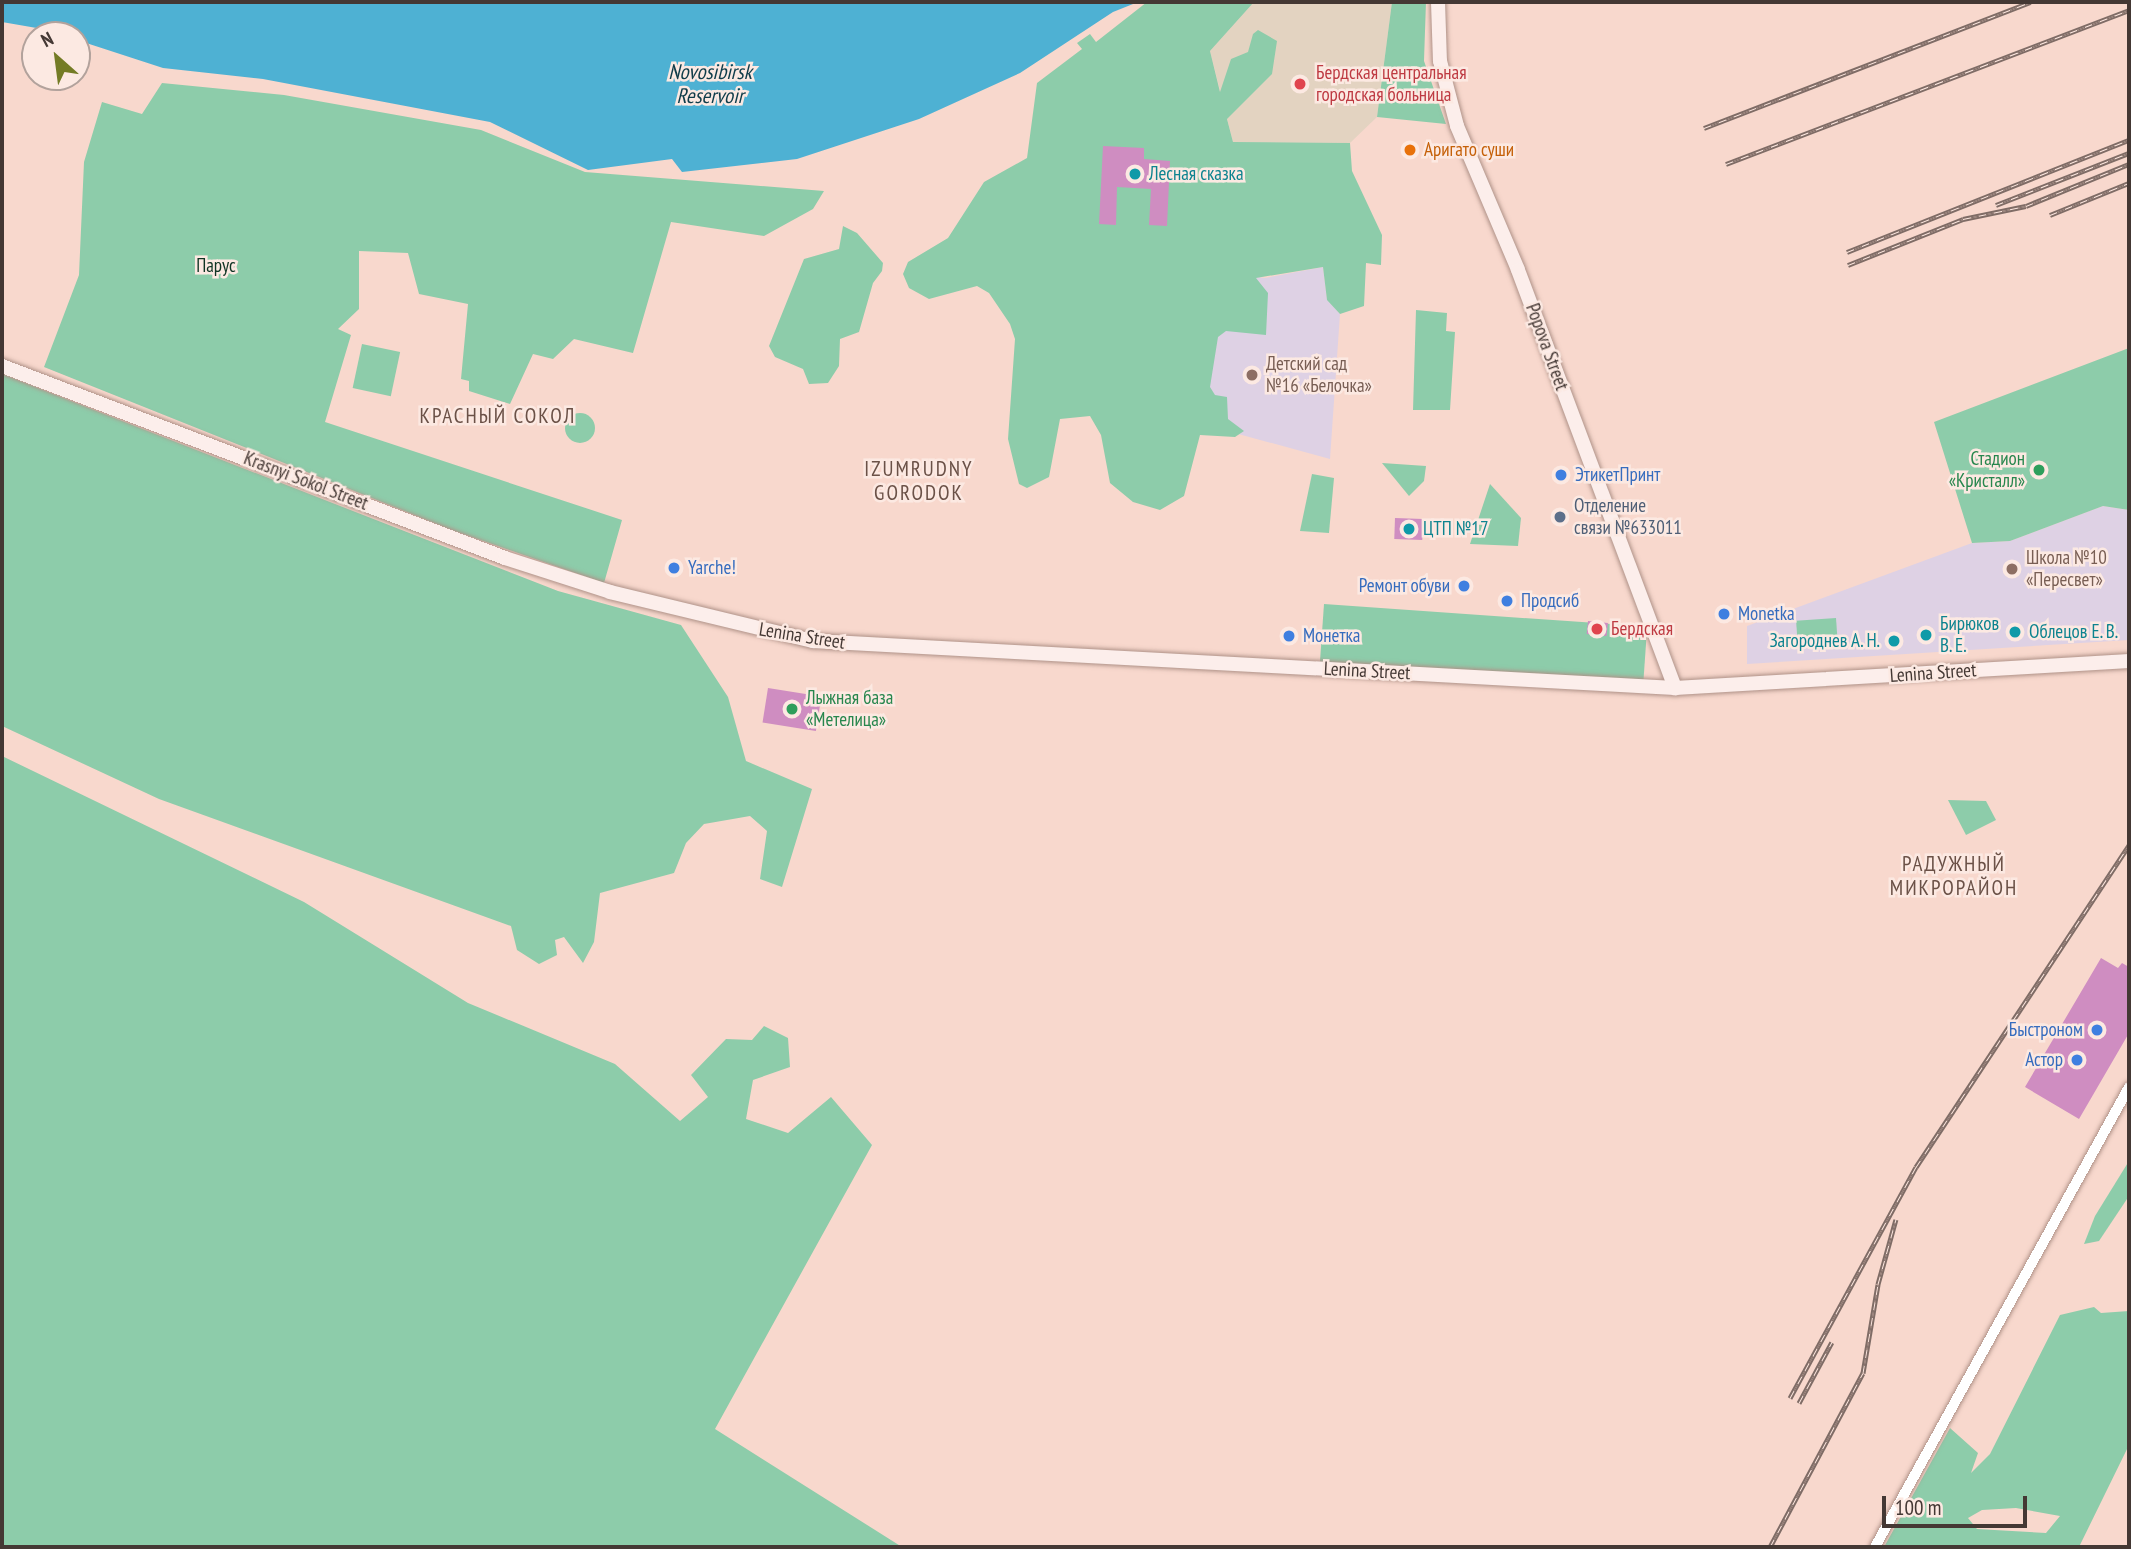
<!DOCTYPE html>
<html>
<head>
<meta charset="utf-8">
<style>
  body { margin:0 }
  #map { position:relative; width:2131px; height:1549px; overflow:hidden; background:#f8d8cd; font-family:"PT Sans Narrow",sans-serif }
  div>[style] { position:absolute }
  .education>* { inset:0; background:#ded1e4 }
  .medical>* { inset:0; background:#e3d3c1 }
  .green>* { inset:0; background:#8dccaa; transform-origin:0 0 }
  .round { border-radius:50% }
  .water>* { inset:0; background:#4eb1d3 }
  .building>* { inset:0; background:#cf8dc1; transform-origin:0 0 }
  .roads { filter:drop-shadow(0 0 2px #af9288) drop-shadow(0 0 2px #af9288) }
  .street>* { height:10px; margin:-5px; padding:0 5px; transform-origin:5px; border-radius:5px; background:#fff }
  .secondary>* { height:14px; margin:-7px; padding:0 7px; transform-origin:7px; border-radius:7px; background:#fceeeb }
  .rail>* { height:5px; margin-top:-2.5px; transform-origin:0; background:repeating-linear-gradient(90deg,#fce9e2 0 8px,#7f6c66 0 16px); box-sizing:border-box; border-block:2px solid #7f6c66 }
  .dots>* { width:19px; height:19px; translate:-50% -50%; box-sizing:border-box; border:4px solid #fce9e2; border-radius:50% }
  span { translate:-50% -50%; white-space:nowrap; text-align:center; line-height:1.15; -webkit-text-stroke:5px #fce9e2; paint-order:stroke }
  .health-label { font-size:19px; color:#be3a42 }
  .left { translate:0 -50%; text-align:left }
  .food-label { font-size:19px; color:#c56008 }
  .culture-label { font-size:19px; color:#0d838f }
  .right { translate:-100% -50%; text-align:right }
  .park-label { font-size:19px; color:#0e3423 }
  .street-label { font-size:19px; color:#443834 }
  .education-label { font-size:19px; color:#785e54 }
  .leisure-label { font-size:19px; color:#27864d }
  .shop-label { font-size:19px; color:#366cbe }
  .service-label { font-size:19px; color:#4e5e75 }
  .water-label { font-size:21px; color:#0f3c4a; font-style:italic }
  .neighbourhood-label { font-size:21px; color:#6b5147; letter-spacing:2px }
  .frame { position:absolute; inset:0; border:4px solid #443834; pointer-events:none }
  .north { position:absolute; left:21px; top:21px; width:70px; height:70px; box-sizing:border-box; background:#fce9e2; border:2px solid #b2a29c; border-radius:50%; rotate:332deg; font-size:19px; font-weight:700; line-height:28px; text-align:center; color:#443834 }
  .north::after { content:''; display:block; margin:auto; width:24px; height:32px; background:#747b25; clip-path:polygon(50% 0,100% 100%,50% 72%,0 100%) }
  .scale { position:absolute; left:1882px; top:1496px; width:145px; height:32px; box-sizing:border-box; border:4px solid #443834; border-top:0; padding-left:9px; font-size:21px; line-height:24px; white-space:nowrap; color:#443834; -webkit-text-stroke:5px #fce9e2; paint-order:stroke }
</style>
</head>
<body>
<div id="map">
  <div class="education">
    <div style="clip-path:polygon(1219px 257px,1249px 260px,1248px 276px,1265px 278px,1323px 267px,1327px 299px,1340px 314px,1330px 459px,1169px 415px)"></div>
    <div style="clip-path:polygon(2103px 506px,2129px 510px,2129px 640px,1747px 664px,1747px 626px,1972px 543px,2010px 541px)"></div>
  </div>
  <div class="medical">
    <div style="clip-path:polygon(1254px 2px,1392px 2px,1377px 117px,1350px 143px,1233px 142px,1210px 51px)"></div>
  </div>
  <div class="green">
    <div style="clip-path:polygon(1147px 2px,1254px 2px,1210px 51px,1220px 92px,1231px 59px,1248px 52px,1253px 34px,1258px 30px,1277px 41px,1272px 74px,1227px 119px,1233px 142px,1350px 143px,1352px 171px,1382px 235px,1381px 265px,1366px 263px,1364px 306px,1340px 314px,1327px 300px,1323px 267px,1256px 278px,1268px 293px,1266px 335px,1226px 331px,1218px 337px,1210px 387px,1215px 395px,1227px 397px,1228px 419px,1244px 431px,1235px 437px,1200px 435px,1184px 496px,1160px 510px,1133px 502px,1110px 483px,1101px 435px,1090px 416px,1060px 419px,1049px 477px,1027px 488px,1019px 484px,1008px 439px,1015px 339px,1010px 324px,989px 293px,977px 286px,929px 299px,909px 288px,903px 274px,908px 262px,948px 238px,984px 182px,1027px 158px,1037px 83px,1082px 49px,1077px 43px,1090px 34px,1096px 42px)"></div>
    <div style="clip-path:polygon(1392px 2px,1426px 2px,1424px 61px,1446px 124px,1377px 117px)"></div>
    <div style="clip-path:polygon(162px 83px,284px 95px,481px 130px,585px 172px,824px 191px,813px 209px,764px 236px,671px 222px,633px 353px,574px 339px,553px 359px,533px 354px,510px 404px,469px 391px,469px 381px,461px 379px,468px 304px,419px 294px,408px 253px,359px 251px,359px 309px,338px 329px,351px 335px,325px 422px,622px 520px,604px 583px,452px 530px,44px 367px,79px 275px,84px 162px,102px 102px,142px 114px)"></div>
    <div style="clip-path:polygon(843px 226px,857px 233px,883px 263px,882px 271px,873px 283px,859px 332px,840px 339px,839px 366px,828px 383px,809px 384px,803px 369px,775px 357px,769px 346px,804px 259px,839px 249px)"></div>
    <div style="clip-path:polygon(1416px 310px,1447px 313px,1446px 331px,1455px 332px,1450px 410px,1413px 410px)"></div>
    <div style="left:362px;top:344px;width:39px;height:45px;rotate:12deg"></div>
    <div style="clip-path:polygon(2129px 348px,2129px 510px,2103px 506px,2010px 541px,1972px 543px,1934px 422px)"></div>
    <div style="clip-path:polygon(2px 374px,558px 591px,681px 625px,728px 697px,746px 761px,812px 789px,782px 887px,760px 879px,767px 831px,750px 816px,704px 824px,686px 843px,674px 873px,600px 893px,594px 942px,583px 963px,564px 937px,555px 940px,557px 955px,539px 964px,517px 950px,511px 926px,159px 799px,2px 726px)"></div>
    <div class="round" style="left:565px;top:413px;width:30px;height:30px"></div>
    <div style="clip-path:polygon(1382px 463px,1426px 466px,1424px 481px,1409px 496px)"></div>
    <div style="clip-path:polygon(1312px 474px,1334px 478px,1329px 533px,1300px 531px)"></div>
    <div style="clip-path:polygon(1490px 484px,1521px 518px,1518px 546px,1470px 544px)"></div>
    <div style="left:1324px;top:604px;width:324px;height:58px;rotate:4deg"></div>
    <div style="left:1836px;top:618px;width:27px;height:40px;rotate:86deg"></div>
    <div style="clip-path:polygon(2px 756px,304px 902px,468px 1003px,615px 1064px,680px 1121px,708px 1097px,691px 1075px,726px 1039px,752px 1040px,764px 1026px,788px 1038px,790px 1067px,753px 1080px,746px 1119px,788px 1133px,831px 1097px,872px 1145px,715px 1429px,902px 1547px,2px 1547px)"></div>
    <div style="clip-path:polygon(1948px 800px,1986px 801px,1996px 820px,1966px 835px)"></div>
    <div style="clip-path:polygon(2129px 1161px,2129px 1196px,2099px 1241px,2084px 1244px,2095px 1216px)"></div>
    <div style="clip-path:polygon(evenodd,2094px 1307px,2101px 1313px,2129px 1311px,2129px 1445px,2079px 1547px,1884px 1547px,1950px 1428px,1978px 1453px,1971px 1473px,1990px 1454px,2060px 1315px,2094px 1307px,2016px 1508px,2060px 1516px,2046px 1533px,1977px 1529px,1968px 1518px,1982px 1510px,2016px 1508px)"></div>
  </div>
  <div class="water">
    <div style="clip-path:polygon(2px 2px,1138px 2px,1113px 12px,1020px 73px,919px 119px,797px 159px,682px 172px,672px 159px,588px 170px,490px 122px,263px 79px,163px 68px,77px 40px,77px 35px,2px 22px)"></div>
  </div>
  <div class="building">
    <div style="clip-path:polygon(1103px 146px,1144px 148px,1144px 159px,1170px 161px,1167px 226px,1149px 225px,1151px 189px,1117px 187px,1116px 225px,1099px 224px)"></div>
    <div style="left:1395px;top:518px;width:28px;height:21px;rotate:2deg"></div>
    <div style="left:1588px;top:621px;width:20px;height:13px;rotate:6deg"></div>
    <div style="left:768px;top:688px;width:54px;height:35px;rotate:9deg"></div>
    <div style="clip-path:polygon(2101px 958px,2118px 968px,2122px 963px,2129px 967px,2129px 1033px,2079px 1119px,2025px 1087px)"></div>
  </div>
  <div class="roads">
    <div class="street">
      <div style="left:1875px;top:1547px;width:525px;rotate:-61.09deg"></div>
    </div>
    <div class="secondary">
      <div style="left:1438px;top:2px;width:59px;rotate:88.1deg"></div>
      <div style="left:1440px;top:61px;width:67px;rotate:75.3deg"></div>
      <div style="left:1457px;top:126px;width:156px;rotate:67deg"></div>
      <div style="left:1518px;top:270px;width:447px;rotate:69.4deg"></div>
      <div style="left:2px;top:366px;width:538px;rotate:20.89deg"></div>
      <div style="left:505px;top:558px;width:110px;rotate:17.9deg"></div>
      <div style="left:610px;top:592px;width:209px;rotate:13.6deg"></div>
      <div style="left:813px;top:641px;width:863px;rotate:3.12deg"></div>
      <div style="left:1675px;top:688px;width:455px;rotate:-3.4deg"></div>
    </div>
  </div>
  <div class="rail">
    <div style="left:1704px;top:128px;width:350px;rotate:-21.1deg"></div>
    <div style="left:1726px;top:164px;width:431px;rotate:-20.9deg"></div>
    <div style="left:1996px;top:205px;width:143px;rotate:-21.4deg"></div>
    <div style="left:2050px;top:215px;width:85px;rotate:-22.1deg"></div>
    <div style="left:1847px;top:252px;width:303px;rotate:-21.7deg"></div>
    <div style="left:1848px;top:265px;width:124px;rotate:-21.8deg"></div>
    <div style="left:1963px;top:219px;width:64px;rotate:-11.7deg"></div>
    <div style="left:2026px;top:206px;width:111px;rotate:-22.2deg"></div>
    <div style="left:1790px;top:1398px;width:263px;rotate:-61.4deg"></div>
    <div style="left:1916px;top:1167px;width:386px;rotate:-56.5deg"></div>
    <div style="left:1799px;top:1403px;width:69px;rotate:-61.6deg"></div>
    <div style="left:1770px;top:1547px;width:197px;rotate:-61.9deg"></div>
    <div style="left:1863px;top:1373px;width:90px;rotate:-80.4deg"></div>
    <div style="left:1878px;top:1284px;width:67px;rotate:-74.5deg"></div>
  </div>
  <div class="dots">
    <div style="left:1300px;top:84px;background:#e0444e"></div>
    <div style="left:1410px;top:150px;background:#e8710a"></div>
    <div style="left:1135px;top:174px;background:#0f9aa8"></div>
    <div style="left:1252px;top:375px;background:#8d6e63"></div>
    <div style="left:2039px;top:470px;background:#2e9e5b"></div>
    <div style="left:1561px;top:475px;background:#3f7fe0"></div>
    <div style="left:1560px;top:517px;background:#5c6f8a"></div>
    <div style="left:1409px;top:529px;background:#0f9aa8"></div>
    <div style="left:674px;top:568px;background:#3f7fe0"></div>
    <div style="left:2012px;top:569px;background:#8d6e63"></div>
    <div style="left:1464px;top:586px;background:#3f7fe0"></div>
    <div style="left:1507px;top:601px;background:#3f7fe0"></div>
    <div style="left:1724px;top:614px;background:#3f7fe0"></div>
    <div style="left:1597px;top:629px;background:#e0444e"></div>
    <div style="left:2015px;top:632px;background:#0f9aa8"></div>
    <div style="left:1926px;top:635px;background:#0f9aa8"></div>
    <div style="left:1289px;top:636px;background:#3f7fe0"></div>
    <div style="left:1894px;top:641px;background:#0f9aa8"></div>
    <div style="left:792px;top:709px;background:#2e9e5b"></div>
    <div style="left:2097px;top:1030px;background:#3f7fe0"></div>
    <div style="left:2077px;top:1060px;background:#3f7fe0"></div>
  </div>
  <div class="health-label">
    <span class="left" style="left:1316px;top:84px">Бердская центральная<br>городская больница</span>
    <span class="left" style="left:1611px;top:629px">Бердская</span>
  </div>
  <div class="food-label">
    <span class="left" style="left:1424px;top:150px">Аригато суши</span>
  </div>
  <div class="culture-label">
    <span class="left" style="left:1149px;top:174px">Лесная сказка</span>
    <span class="left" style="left:1423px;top:529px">ЦТП №17</span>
    <span class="left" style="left:1940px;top:635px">Бирюков<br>В. Е.</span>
    <span class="left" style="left:2029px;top:632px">Облецов Е. В.</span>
    <span class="right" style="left:1880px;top:641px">Загороднев А. Н.</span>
  </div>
  <div class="park-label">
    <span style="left:216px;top:266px">Парус</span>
  </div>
  <div class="street-label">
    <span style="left:1547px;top:347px;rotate:70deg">Popova Street</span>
    <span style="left:306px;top:481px;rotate:21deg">Krasnyi Sokol Street</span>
    <span style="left:802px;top:636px;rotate:9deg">Lenina Street</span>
    <span style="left:1367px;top:671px;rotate:3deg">Lenina Street</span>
    <span style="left:1933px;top:673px;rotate:-4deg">Lenina Street</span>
  </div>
  <div class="education-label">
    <span class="left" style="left:1266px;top:375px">Детский сад<br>№16 «Белочка»</span>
    <span class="left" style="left:2026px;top:569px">Школа №10<br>«Пересвет»</span>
  </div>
  <div class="leisure-label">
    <span class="right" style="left:2025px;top:470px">Стадион<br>«Кристалл»</span>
    <span class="left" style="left:806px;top:709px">Лыжная база<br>«Метелица»</span>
  </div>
  <div class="shop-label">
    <span class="left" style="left:1575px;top:475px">ЭтикетПринт</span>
    <span class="left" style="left:688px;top:568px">Yarche!</span>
    <span class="right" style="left:1450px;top:586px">Ремонт обуви</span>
    <span class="left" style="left:1521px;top:601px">Продсиб</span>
    <span class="left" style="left:1738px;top:614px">Monetka</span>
    <span class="left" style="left:1303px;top:636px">Монетка</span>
    <span class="right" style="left:2083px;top:1030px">Быстроном</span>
    <span class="right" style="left:2063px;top:1060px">Астор</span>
  </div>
  <div class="service-label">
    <span class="left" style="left:1574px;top:517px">Отделение<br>связи №633011</span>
  </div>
  <div class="water-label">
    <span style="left:710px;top:84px">Novosibirsk<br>Reservoir</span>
  </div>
  <div class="neighbourhood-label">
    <span style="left:498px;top:416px">КРАСНЫЙ СОКОЛ</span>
    <span style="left:919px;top:481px">IZUMRUDNY<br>GORODOK</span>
    <span style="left:1954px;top:876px">РАДУЖНЫЙ<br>МИКРОРАЙОН</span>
  </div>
  <div class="frame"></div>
  <div class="north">N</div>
  <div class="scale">100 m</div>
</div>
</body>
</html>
